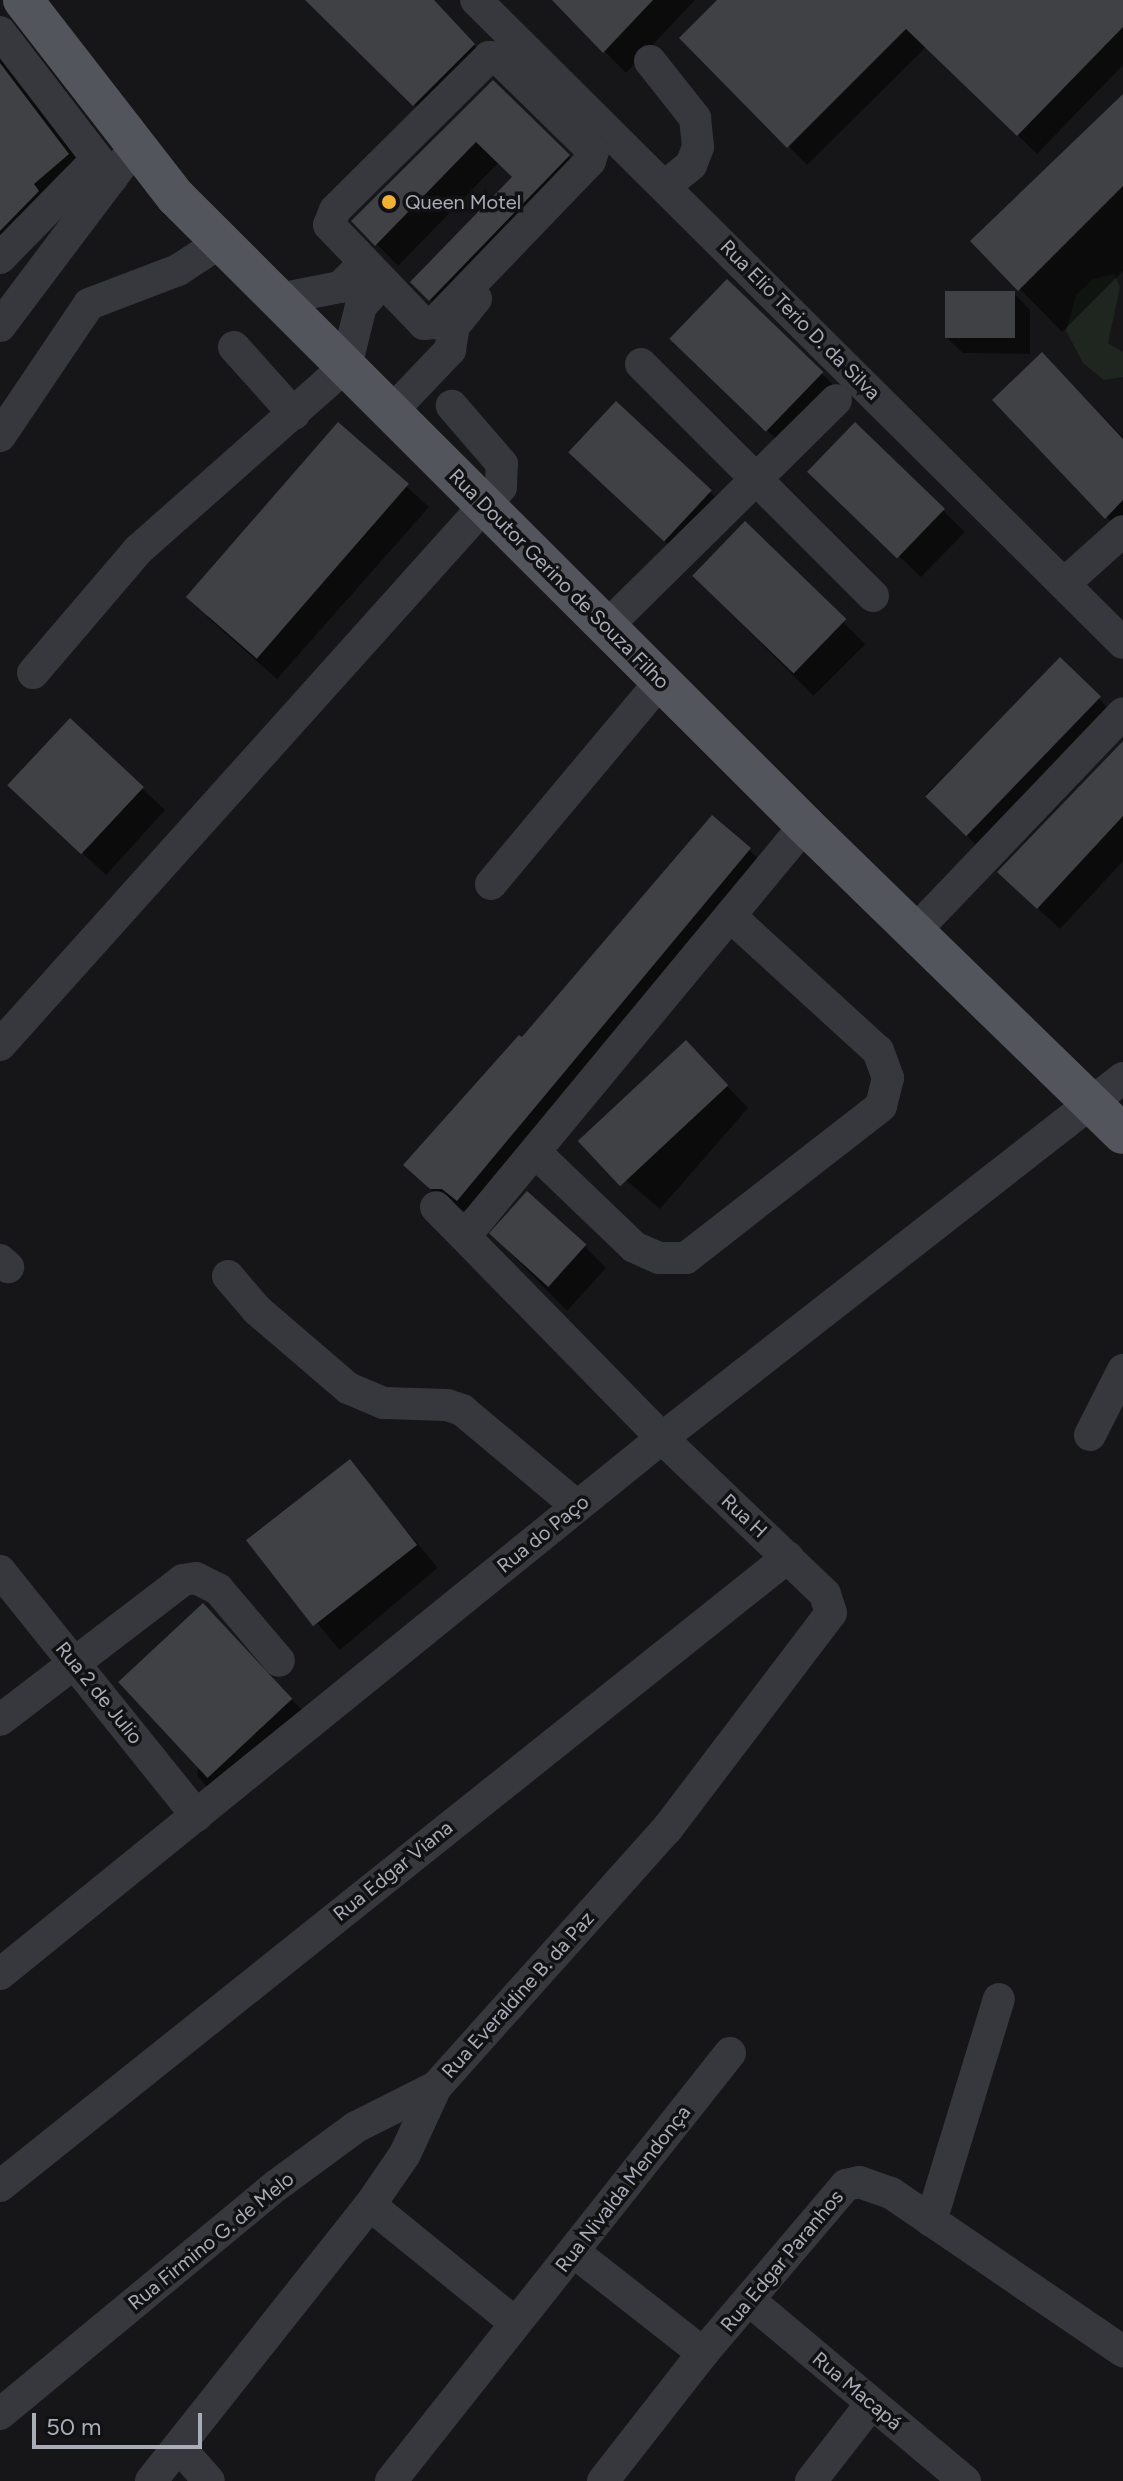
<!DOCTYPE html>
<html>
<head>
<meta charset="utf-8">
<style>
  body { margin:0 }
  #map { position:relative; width:1123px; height:2481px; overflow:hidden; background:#161618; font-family:Figtree,sans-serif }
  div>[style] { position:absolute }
  .green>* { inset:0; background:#1e261f }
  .shadow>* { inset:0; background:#0007; transform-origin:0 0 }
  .building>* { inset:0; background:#404145; transform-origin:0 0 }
  .minor>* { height:32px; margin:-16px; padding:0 16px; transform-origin:16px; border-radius:16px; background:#37383d }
  .major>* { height:40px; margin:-20px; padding:0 20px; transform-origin:20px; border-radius:20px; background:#53555c }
  .dots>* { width:22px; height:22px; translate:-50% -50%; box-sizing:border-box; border:4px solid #111113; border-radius:50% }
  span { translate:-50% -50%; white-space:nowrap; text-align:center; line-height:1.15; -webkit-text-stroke:7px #111113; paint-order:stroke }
  .poi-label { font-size:20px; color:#a8adb8 }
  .left { translate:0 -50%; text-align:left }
  .street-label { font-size:20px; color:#a8adb8 }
  .scale { position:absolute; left:32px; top:2413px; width:170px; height:36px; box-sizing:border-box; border:4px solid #a8adb8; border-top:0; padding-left:10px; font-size:24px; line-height:28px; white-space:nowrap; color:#a8adb8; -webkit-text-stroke:6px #111113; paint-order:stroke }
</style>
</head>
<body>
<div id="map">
  <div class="green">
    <div style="clip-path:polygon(1114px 274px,1120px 287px,1108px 343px,1123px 352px,1123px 377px,1104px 380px,1083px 363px,1066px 331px,1076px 295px,1093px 279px)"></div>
  </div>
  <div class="shadow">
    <div style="clip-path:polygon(313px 0,430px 0,495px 67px,435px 126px)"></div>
    <div style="clip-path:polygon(554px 0,695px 0,626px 73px)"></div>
    <div style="clip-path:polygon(719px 0,1118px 0,1123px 4px,1123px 65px,1037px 154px,927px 46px,807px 165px,681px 38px)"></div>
    <div style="clip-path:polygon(0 59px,90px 176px,0 272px)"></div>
    <div style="clip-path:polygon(493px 83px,590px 178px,451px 321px,413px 282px,515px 178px,499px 162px,398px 266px,354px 221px)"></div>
    <div style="clip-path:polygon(1123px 97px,1123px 271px,1062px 332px,973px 241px)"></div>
    <div style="clip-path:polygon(1014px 293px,1030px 310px,1030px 354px,963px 353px,946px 337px)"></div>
    <div style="clip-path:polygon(1042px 355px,1123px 437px,1123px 534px,1107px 517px)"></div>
    <div style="clip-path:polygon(695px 361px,822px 374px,844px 395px,790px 452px)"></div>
    <div style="clip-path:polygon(616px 404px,732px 513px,687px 562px,593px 474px)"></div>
    <div style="clip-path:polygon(338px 425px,429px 507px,277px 679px,207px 617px)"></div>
    <div style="clip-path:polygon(855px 425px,965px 532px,921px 577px,833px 493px)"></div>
    <div style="left:745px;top:524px;width:170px;height:73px;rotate:45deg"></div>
    <div style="left:1060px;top:660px;width:86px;height:190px;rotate:45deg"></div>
    <div style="clip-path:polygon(70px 721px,165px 810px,106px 875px,33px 807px)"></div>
    <div style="clip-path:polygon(1123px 743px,1123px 861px,1060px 929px,1022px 894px)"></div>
    <div style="clip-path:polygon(712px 817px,772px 871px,480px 1221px,465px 1210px,453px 1210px,427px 1186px,523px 1040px)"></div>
    <div style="clip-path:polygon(707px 1065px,748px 1108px,660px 1209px,593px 1152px)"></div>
    <div style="clip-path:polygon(493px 1235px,584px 1246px,606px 1268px,567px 1311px)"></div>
    <div style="left:349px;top:1462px;width:138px;height:128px;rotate:50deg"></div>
    <div style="clip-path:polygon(224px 1627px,312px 1721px,218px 1798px,197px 1776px)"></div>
  </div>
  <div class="building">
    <div style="clip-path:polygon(305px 0,434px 0,475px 44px,413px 106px)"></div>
    <div style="clip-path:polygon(552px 0,653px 0,603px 53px)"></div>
    <div style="clip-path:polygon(717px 0,1123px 0,1123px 27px,1017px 136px,906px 29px,787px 148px,679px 38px)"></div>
    <div style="clip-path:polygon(0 63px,69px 154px,34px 184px,39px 191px,0 231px)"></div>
    <div style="clip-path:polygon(493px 80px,570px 155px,429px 301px,410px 282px,512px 177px,476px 142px,375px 246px,351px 221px)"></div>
    <div style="clip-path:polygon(1123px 94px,1123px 186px,1018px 291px,970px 241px)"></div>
    <div style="left:727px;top:279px;width:134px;height:83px;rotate:44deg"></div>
    <div style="left:945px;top:291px;width:70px;height:47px"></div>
    <div style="clip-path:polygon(1042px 352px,1123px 439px,1123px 500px,1105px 519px,992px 400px)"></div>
    <div style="left:616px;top:401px;width:131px;height:70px;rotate:43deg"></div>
    <div style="left:338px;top:422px;width:94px;height:232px;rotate:41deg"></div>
    <div style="left:855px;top:422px;width:125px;height:69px;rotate:44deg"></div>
    <div style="left:745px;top:521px;width:141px;height:76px;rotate:44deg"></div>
    <div style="left:1060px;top:657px;width:57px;height:194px;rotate:44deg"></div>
    <div style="left:70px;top:718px;width:101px;height:92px;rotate:43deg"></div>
    <div style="clip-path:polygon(1123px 741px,1123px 816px,1037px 909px,997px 872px)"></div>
    <div style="clip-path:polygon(712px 815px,751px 848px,457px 1201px,442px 1189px,430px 1189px,403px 1165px,519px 1035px,522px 1037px)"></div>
    <div style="left:686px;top:1040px;width:62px;height:148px;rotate:47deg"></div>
    <div style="left:527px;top:1191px;width:80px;height:57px;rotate:42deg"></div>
    <div style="left:350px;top:1459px;width:109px;height:132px;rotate:52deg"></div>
    <div style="left:203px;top:1603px;width:131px;height:116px;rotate:47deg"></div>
  </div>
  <div class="minor">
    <div style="left:476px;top:0;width:912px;rotate:44.82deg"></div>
    <div style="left:0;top:32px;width:184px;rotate:52.5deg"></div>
    <div style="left:489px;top:57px;width:9px;rotate:6deg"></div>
    <div style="left:498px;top:58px;width:133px;rotate:44.4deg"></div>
    <div style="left:593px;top:151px;width:10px;rotate:107deg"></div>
    <div style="left:590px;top:161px;width:225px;rotate:133.9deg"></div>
    <div style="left:434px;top:323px;width:10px;rotate:174deg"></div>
    <div style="left:424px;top:324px;width:137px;rotate:-133.8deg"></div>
    <div style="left:329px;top:225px;width:16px;rotate:-68deg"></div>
    <div style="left:335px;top:210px;width:217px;rotate:-44.8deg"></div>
    <div style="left:650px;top:61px;width:73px;rotate:51.7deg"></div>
    <div style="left:695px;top:118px;width:29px;rotate:84deg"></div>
    <div style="left:698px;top:147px;width:19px;rotate:111deg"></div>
    <div style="left:691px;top:165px;width:33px;rotate:141deg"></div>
    <div style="left:0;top:258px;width:137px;rotate:-45.6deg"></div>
    <div style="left:279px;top:299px;width:62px;rotate:-11.1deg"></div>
    <div style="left:340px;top:287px;width:32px;rotate:-44deg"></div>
    <div style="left:0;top:326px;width:223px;rotate:-53deg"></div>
    <div style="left:234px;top:347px;width:90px;rotate:48.2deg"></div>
    <div style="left:641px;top:364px;width:328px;rotate:45deg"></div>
    <div style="left:391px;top:412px;width:86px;rotate:-46.4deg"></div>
    <div style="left:450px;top:350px;width:24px;rotate:-81deg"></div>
    <div style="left:454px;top:326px;width:35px;rotate:-51deg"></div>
    <div style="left:0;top:436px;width:159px;rotate:-56deg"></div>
    <div style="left:89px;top:304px;width:95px;rotate:-20.9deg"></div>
    <div style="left:178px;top:270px;width:51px;rotate:-33.1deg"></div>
    <div style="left:1064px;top:584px;width:79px;rotate:-41.9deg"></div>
    <div style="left:606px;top:627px;width:323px;rotate:-44.6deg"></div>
    <div style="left:33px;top:673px;width:162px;rotate:-49.5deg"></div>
    <div style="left:138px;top:550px;width:278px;rotate:-41.5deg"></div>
    <div style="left:346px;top:366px;width:62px;rotate:-76deg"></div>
    <div style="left:361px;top:306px;width:31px;rotate:-48deg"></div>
    <div style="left:491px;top:884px;width:265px;rotate:-50.1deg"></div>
    <div style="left:915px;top:931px;width:301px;rotate:-46.3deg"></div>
    <div style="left:0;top:1045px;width:750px;rotate:-48.08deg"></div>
    <div style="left:501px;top:487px;width:23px;rotate:-88deg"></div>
    <div style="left:502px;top:464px;width:77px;rotate:-130.8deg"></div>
    <div style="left:535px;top:1152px;width:137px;rotate:43.8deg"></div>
    <div style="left:634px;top:1247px;width:27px;rotate:24deg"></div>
    <div style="left:659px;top:1258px;width:27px"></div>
    <div style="left:686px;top:1258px;width:247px;rotate:-37.9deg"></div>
    <div style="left:881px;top:1106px;width:29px;rotate:-76deg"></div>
    <div style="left:888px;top:1078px;width:29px;rotate:-110deg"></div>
    <div style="left:878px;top:1051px;width:200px;rotate:-137.6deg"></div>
    <div style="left:465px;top:1236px;width:533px;rotate:-50.4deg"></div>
    <div style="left:0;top:1260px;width:11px;rotate:41deg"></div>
    <div style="left:228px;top:1276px;width:45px;rotate:49.5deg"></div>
    <div style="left:257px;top:1310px;width:120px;rotate:40.6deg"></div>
    <div style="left:348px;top:1388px;width:39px;rotate:23deg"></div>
    <div style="left:384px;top:1403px;width:63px;rotate:1.8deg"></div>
    <div style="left:447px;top:1405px;width:16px;rotate:18deg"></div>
    <div style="left:462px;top:1410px;width:150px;rotate:39.9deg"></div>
    <div style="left:1090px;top:1435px;width:73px;rotate:-63.1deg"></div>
    <div style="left:0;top:1571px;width:314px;rotate:51.2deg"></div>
    <div style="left:0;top:1720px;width:230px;rotate:-37.4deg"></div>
    <div style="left:183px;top:1580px;width:13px;rotate:-9deg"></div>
    <div style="left:196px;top:1578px;width:25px;rotate:27deg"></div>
    <div style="left:218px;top:1589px;width:94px;rotate:49.7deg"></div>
    <div style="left:0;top:1974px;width:852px;rotate:-39deg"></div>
    <div style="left:662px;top:1438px;width:585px;rotate:-37.99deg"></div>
    <div style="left:0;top:2186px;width:1008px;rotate:-38.6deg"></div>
    <div style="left:370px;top:2205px;width:187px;rotate:39.1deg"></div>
    <div style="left:931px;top:2221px;width:232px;rotate:-73deg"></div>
    <div style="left:574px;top:2252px;width:164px;rotate:38.1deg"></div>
    <div style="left:749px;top:2300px;width:282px;rotate:40deg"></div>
    <div style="left:0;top:2414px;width:359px;rotate:-39.6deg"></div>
    <div style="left:277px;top:2185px;width:98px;rotate:-36.3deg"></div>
    <div style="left:356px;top:2127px;width:89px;rotate:-26.6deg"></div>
    <div style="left:179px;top:2447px;width:45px;rotate:48.6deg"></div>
    <div style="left:151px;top:2481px;width:352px;rotate:-51.6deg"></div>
    <div style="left:370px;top:2205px;width:62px;rotate:-55.5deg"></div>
    <div style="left:405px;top:2154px;width:74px;rotate:-65.2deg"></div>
    <div style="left:436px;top:2087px;width:346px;rotate:-48.2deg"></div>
    <div style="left:667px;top:1829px;width:271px;rotate:-52.8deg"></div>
    <div style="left:831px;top:1613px;width:20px;rotate:-108deg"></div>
    <div style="left:825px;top:1594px;width:226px;rotate:-136.3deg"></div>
    <div style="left:662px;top:1438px;width:323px;rotate:-134.4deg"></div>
    <div style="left:391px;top:2481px;width:546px;rotate:-51.62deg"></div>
    <div style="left:603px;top:2481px;width:162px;rotate:-52deg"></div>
    <div style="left:703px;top:2353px;width:221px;rotate:-49.6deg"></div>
    <div style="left:846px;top:2185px;width:13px;rotate:-13deg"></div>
    <div style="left:859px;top:2182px;width:34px;rotate:19deg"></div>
    <div style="left:891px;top:2193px;width:281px;rotate:34.3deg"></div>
    <div style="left:811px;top:2481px;width:98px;rotate:-52.1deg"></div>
  </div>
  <div class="major">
    <div style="left:23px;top:0;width:249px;rotate:52.2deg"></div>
    <div style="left:176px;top:197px;width:889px;rotate:44.95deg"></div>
    <div style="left:805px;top:825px;width:443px;rotate:44.2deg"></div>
  </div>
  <div class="dots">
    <div style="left:389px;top:202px;background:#f2b134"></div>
  </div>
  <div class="poi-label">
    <span class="left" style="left:405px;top:202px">Queen Motel</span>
  </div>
  <div class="street-label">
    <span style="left:800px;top:320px;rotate:45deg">Rua Elio Terio D. da Silva</span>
    <span style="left:559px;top:579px;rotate:45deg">Rua Doutor Gerino de Souza Filho</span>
    <span style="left:744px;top:1516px;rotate:43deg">Rua H</span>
    <span style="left:543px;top:1534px;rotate:-39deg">Rua do Paço</span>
    <span style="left:99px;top:1693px;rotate:51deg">Rua 2 de Julio</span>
    <span style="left:393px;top:1871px;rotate:-39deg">Rua Edgar Viana</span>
    <span style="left:518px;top:1995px;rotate:-48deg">Rua Everaldine B. da Paz</span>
    <span style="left:623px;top:2189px;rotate:-52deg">Rua Nivalda Mendonça</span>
    <span style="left:211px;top:2241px;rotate:-39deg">Rua Firmino G. de Melo</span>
    <span style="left:782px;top:2261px;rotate:-50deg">Rua Edgar Paranhos</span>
    <span style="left:857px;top:2391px;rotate:40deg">Rua Macapá</span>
  </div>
  <div class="scale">50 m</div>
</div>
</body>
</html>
